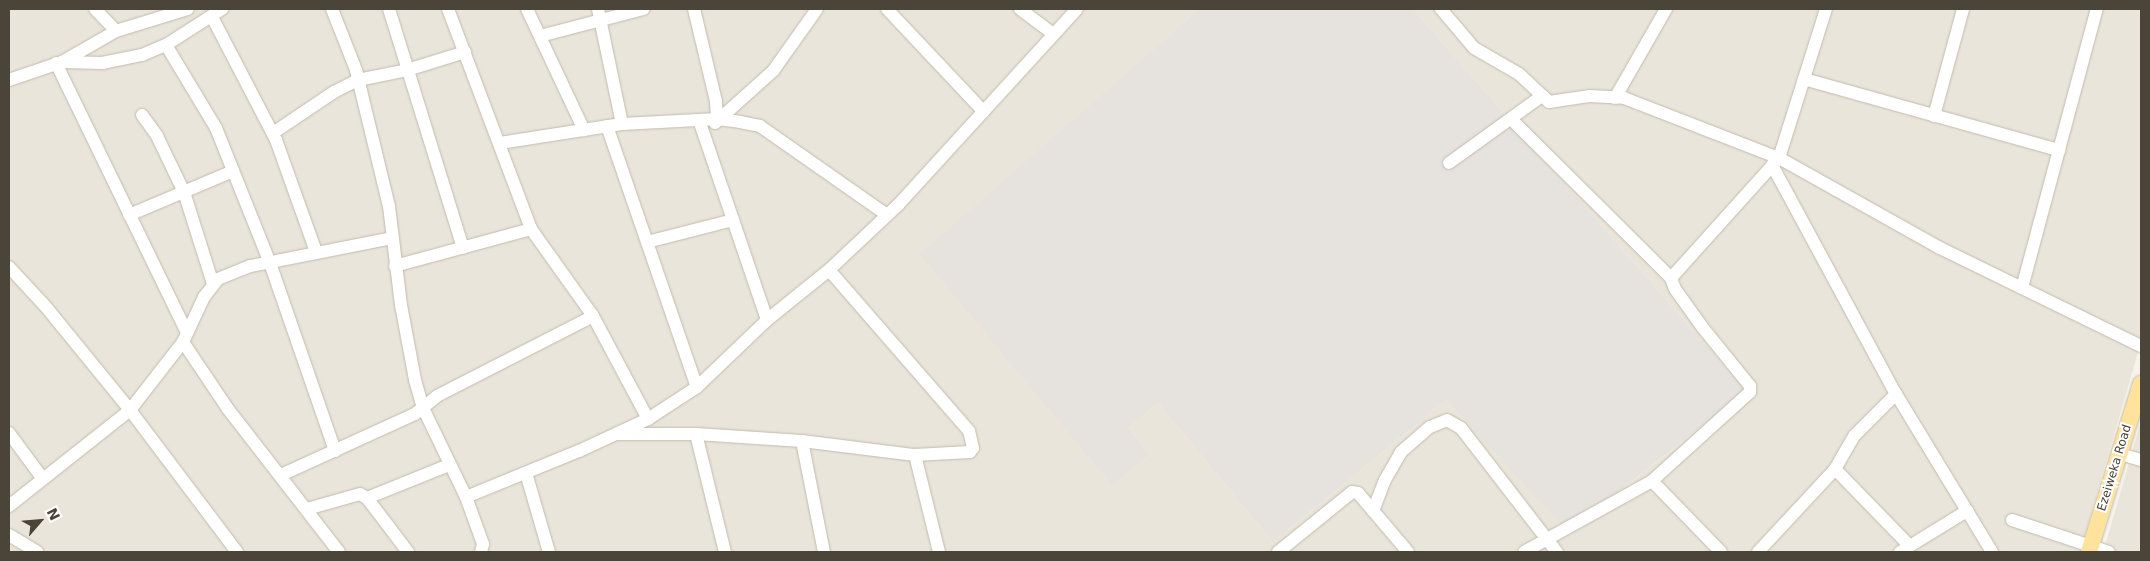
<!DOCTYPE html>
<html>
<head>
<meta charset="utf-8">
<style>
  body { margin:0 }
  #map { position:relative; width:2150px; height:561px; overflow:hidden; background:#f6f3ec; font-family:"DejaVu Sans",sans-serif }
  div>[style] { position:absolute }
  .residential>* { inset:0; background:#eae5da }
  .industrial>* { inset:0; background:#e6e2dd }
  .roads { filter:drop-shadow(0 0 1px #c2bbae) drop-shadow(0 0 1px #c2bbae) }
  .minor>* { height:12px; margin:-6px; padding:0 6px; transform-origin:6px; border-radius:6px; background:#fff }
  .major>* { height:16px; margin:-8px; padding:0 8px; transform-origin:8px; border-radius:8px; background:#ffe39c }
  span { translate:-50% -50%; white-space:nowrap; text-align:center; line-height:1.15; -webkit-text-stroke:4px #fff; paint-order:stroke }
  .street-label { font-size:12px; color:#4b4439 }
  .frame { position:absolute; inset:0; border:10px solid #4b4439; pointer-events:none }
  .north { position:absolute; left:15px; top:496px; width:50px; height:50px; -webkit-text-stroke:4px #fff; paint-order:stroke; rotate:63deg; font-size:14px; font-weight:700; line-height:20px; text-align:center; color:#4b4439 }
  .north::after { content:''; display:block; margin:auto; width:18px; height:22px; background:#4b4439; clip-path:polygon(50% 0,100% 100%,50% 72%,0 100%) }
</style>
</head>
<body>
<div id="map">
  <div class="residential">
    <div style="clip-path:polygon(9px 9px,1199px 9px,921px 254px,1112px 486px,1150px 455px,1128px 428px,1158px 403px,1273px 542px,1446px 400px,1569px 532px,1746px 391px,1413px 9px,2141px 9px,2141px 342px,2080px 552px,9px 552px)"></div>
    <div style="clip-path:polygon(2141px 421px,2141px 552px,2103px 552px,2107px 539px)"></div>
  </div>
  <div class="industrial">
    <div style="clip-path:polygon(1199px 9px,1413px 9px,1746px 391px,1568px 532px,1446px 400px,1273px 542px,1158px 403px,1128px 428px,1150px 455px,1112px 486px,920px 254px)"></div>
  </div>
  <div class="roads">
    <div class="minor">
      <div style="left:95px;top:9px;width:30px;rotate:46deg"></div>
      <div style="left:332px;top:9px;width:66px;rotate:68.5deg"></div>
      <div style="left:356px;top:70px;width:140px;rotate:76.4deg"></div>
      <div style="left:389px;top:206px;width:100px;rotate:83.1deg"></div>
      <div style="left:401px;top:305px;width:76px;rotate:79.4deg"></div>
      <div style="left:415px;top:380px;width:29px;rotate:74deg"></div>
      <div style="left:423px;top:408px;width:99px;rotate:64.2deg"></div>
      <div style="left:466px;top:497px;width:50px;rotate:70.1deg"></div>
      <div style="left:483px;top:544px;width:8px;rotate:104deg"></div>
      <div style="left:389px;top:9px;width:250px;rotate:72.8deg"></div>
      <div style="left:448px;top:9px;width:235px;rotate:69.3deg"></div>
      <div style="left:531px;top:229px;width:107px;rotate:54.5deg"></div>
      <div style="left:593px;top:316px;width:117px;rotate:61.9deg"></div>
      <div style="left:527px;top:9px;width:134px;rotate:64.8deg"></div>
      <div style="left:598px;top:9px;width:117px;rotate:78.2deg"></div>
      <div style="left:694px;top:9px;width:95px;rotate:76.6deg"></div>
      <div style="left:716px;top:101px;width:18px;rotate:87deg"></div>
      <div style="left:887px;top:9px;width:141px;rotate:46.7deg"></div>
      <div style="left:1020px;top:9px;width:40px;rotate:37deg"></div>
      <div style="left:1441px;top:9px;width:51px;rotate:49.8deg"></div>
      <div style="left:1474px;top:48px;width:52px;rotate:30deg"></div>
      <div style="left:1519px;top:74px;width:41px;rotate:43deg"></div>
      <div style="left:1549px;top:102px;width:40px;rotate:-8.5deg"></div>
      <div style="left:1589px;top:96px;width:35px;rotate:3deg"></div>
      <div style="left:1624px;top:98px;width:166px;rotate:21.2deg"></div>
      <div style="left:1779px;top:158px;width:161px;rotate:132deg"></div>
      <div style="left:1826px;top:9px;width:156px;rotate:107.5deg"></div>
      <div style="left:1779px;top:158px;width:184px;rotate:29.2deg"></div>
      <div style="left:1940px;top:248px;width:224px;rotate:26deg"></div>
      <div style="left:212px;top:17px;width:139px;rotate:62.5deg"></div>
      <div style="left:276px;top:140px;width:119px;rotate:70.3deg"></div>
      <div style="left:540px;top:36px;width:107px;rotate:-14.6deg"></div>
      <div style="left:166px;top:45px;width:97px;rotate:58.9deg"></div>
      <div style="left:216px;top:128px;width:145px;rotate:68.2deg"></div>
      <div style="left:270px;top:263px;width:199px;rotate:70.9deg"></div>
      <div style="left:62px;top:62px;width:62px;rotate:-29.9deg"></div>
      <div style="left:116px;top:31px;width:75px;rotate:-17deg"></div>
      <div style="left:56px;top:63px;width:300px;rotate:64.1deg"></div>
      <div style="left:1804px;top:79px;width:265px;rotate:15.6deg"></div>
      <div style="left:9px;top:80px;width:56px;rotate:-18.8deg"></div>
      <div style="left:62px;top:62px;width:40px;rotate:1.4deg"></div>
      <div style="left:102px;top:63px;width:41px;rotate:-11.3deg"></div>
      <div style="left:142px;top:55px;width:26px;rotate:-23deg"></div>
      <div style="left:166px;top:45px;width:67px;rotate:-32.7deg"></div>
      <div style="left:1615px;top:98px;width:103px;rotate:-60.2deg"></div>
      <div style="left:142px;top:115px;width:26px;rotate:54deg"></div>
      <div style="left:157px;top:136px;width:62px;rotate:64.3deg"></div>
      <div style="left:184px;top:192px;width:96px;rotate:72.5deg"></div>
      <div style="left:1934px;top:116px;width:111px;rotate:-74.8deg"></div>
      <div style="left:1511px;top:119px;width:226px;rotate:44.8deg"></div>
      <div style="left:1671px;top:278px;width:12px;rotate:70deg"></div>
      <div style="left:1675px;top:289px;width:48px;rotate:54.3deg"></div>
      <div style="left:1703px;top:328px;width:75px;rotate:51deg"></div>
      <div style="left:1750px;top:386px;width:6px;rotate:90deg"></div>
      <div style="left:1750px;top:392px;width:132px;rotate:137.8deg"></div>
      <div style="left:1652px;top:481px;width:146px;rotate:151deg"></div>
      <div style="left:699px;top:120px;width:211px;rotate:71.2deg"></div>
      <div style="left:715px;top:123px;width:78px;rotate:-41.9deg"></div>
      <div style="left:773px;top:71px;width:76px;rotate:-54.6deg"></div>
      <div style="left:607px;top:126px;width:276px;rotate:71deg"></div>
      <div style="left:273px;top:133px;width:73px;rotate:-33.9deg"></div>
      <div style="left:334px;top:92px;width:27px;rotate:-27deg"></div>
      <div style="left:358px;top:80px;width:50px;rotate:-11.5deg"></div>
      <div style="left:407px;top:70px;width:61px;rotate:-17.2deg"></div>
      <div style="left:500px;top:143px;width:123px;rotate:-8.9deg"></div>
      <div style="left:622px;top:124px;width:95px;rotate:-3deg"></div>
      <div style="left:717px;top:119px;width:23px;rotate:7deg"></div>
      <div style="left:740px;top:122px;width:20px;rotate:11deg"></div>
      <div style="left:760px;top:126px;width:155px;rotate:35deg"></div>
      <div style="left:1449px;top:163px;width:115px;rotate:-35.8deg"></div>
      <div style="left:1772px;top:165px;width:260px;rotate:61.6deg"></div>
      <div style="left:1896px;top:394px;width:185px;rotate:58.7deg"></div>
      <div style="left:129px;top:215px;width:113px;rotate:-22.9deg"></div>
      <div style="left:647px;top:242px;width:89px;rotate:-14.3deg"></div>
      <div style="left:395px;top:266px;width:141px;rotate:-15.2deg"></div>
      <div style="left:9px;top:267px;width:54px;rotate:47.2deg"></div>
      <div style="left:46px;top:307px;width:133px;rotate:50.8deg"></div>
      <div style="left:130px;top:410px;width:178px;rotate:53deg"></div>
      <div style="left:2022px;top:288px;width:289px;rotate:-75deg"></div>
      <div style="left:183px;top:342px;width:81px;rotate:56.1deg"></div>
      <div style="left:228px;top:409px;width:181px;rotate:52.2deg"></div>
      <div style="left:9px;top:433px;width:57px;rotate:53.5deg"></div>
      <div style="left:618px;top:434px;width:78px"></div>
      <div style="left:696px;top:434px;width:106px;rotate:3.8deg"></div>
      <div style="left:802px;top:441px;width:114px;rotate:7.1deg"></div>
      <div style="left:915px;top:455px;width:55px;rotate:-3.1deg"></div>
      <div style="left:970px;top:452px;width:5px;rotate:-53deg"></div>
      <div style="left:973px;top:448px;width:17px;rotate:-103deg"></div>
      <div style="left:969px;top:431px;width:213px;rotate:-131deg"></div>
      <div style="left:696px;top:434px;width:122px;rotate:76.2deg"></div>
      <div style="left:802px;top:441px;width:113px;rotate:78.8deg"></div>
      <div style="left:2120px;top:454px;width:22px;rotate:16deg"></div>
      <div style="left:915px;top:455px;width:100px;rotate:76.1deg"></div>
      <div style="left:1835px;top:469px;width:107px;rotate:45.8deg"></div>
      <div style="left:526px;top:473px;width:82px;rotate:73.8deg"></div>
      <div style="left:281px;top:475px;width:147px;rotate:-24.5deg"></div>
      <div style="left:415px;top:414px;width:28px;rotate:-39deg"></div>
      <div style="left:437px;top:396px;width:175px;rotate:-27.1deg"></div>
      <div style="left:1652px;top:481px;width:99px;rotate:45.8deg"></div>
      <div style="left:466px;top:497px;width:122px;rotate:-22.2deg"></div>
      <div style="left:579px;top:451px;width:76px;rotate:-24.9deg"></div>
      <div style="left:648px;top:419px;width:59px;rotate:-33.1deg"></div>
      <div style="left:697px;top:387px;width:97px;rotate:-43.7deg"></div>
      <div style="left:767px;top:320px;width:80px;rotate:-38.9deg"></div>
      <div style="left:829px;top:270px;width:95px;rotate:-43.3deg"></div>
      <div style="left:898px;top:205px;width:265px;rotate:-47.6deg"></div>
      <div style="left:367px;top:498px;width:88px;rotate:-21.9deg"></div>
      <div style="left:9px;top:506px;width:154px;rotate:-38.4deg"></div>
      <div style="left:130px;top:410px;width:86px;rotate:-52.1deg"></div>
      <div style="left:183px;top:342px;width:50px;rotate:-65deg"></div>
      <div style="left:204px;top:297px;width:23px;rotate:-52deg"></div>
      <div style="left:218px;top:279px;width:35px;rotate:-22deg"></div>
      <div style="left:251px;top:266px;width:144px;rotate:-11.2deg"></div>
      <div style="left:307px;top:509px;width:55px;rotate:-15.8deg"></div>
      <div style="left:360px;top:494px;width:8px;rotate:30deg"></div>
      <div style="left:367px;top:498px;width:68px;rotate:52.8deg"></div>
      <div style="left:1373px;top:511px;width:33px;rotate:-69deg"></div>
      <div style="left:1385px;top:480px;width:32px;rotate:-60deg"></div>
      <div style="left:1401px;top:452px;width:38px;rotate:-41deg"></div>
      <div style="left:1430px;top:427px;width:18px;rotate:-22deg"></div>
      <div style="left:1447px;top:420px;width:16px;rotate:30deg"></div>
      <div style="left:1461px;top:428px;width:157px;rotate:52.3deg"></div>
      <div style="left:2012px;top:520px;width:102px;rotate:18.3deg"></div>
      <div style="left:9px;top:535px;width:33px;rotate:31deg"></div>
      <div style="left:1278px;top:552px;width:95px;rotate:-39deg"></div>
      <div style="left:1352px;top:492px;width:6px;rotate:9deg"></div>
      <div style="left:1358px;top:493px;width:77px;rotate:49.7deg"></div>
      <div style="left:1758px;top:552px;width:113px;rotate:-47.1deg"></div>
      <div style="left:1835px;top:469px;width:39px;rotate:-60deg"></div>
      <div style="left:1855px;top:435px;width:58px;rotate:-45deg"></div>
      <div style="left:1900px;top:552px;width:79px;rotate:-31.5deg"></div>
    </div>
    <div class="major">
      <div style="left:2089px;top:552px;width:176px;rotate:-72.8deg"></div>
    </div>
  </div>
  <div class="street-label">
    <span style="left:2115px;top:468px;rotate:-73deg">Ezeiweka Road</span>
  </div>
  <div class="frame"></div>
  <div class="north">N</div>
</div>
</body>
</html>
